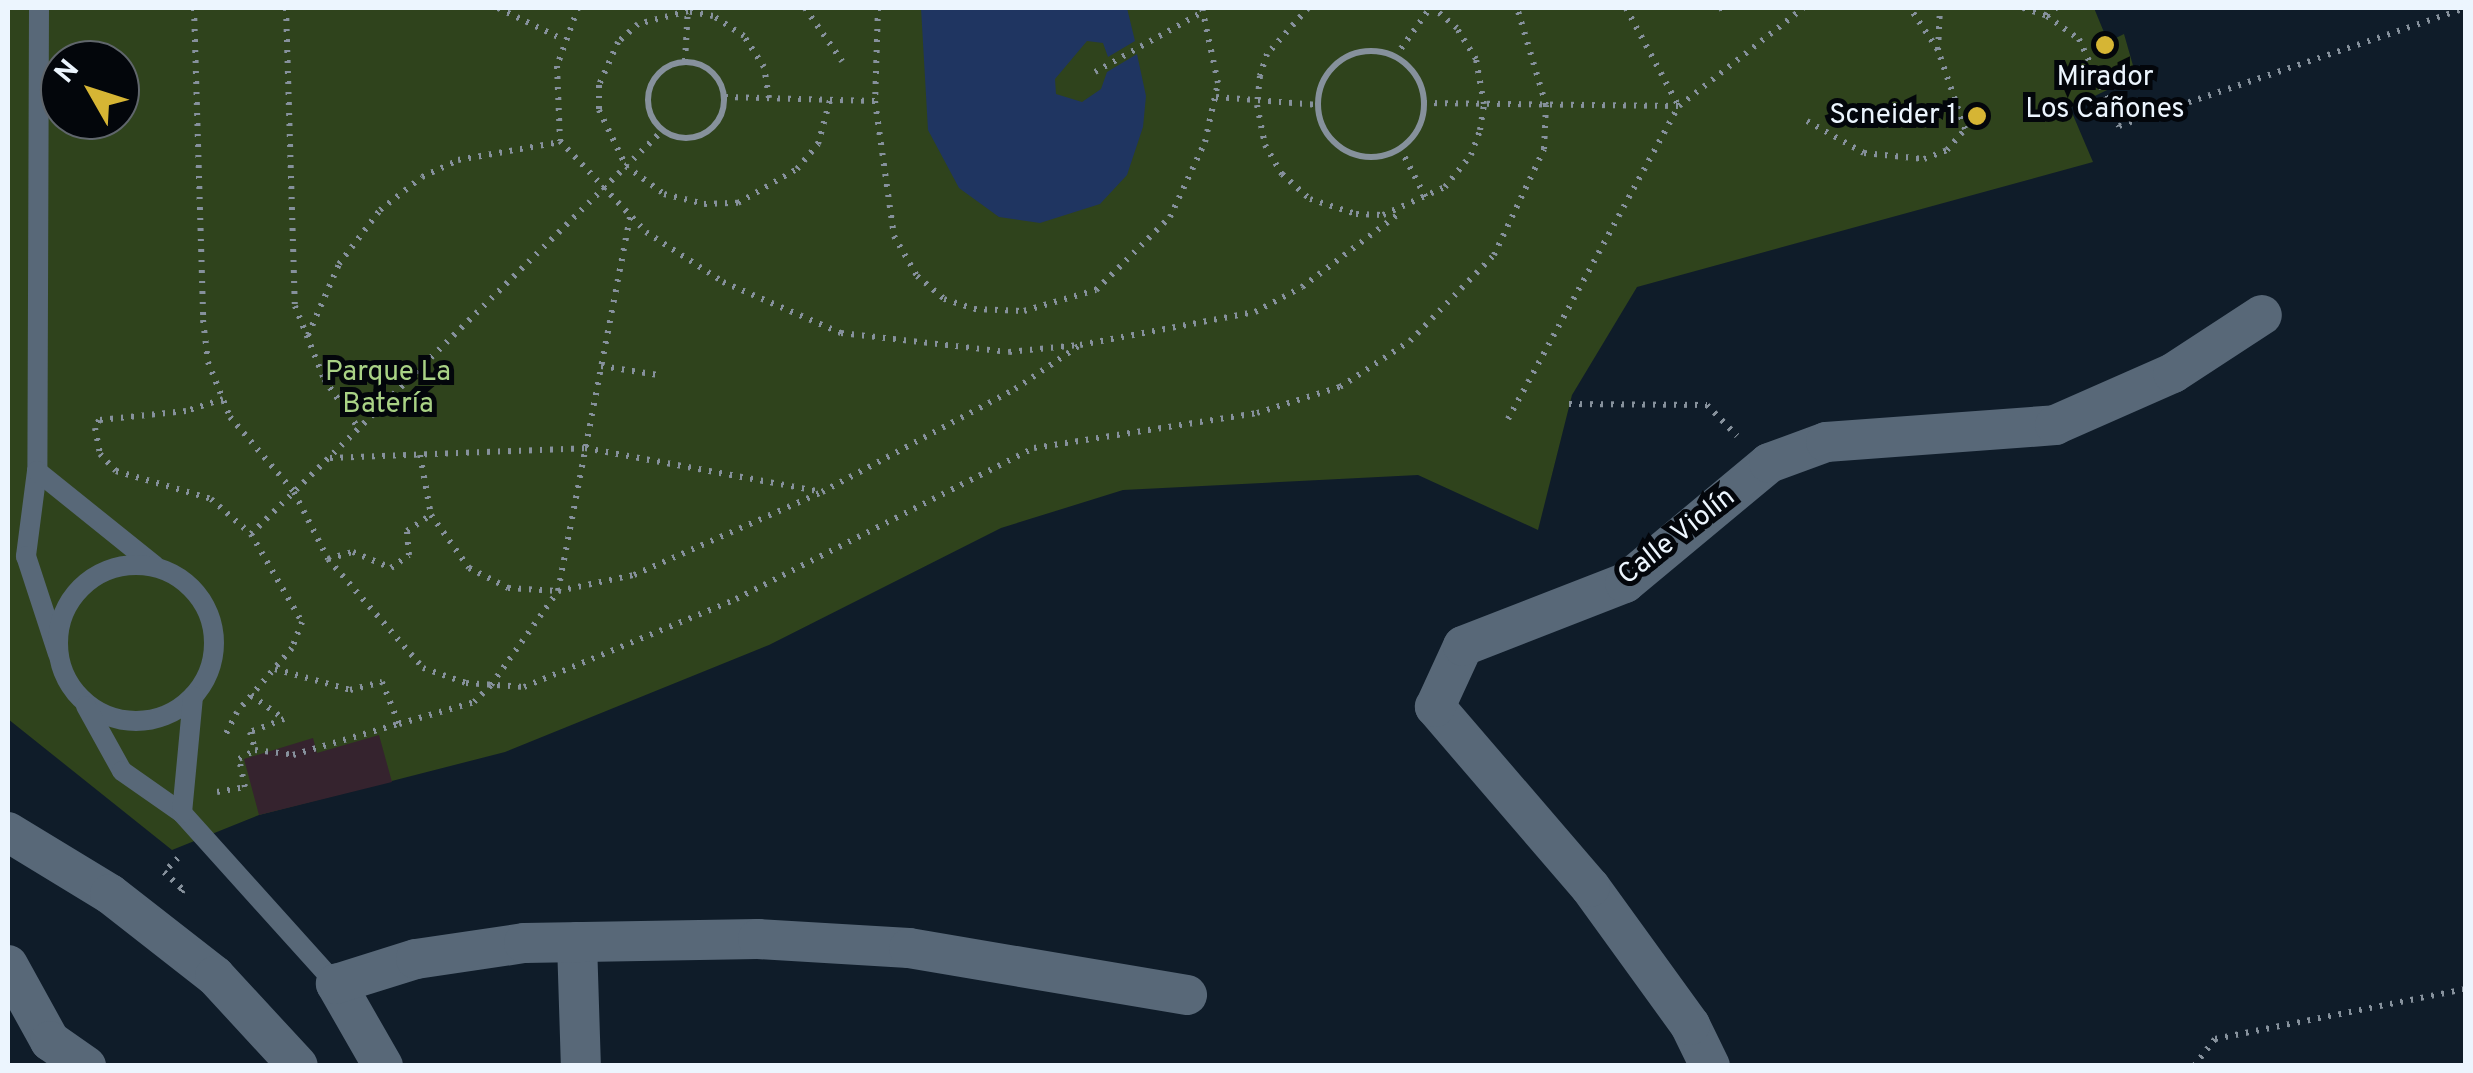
<!DOCTYPE html>
<html>
<head>
<meta charset="utf-8">
<style>
  body { margin:0 }
  #map { position:relative; width:2473px; height:1073px; overflow:hidden; background:#0f1c29; font-family:Overpass,sans-serif }
  div>[style] { position:absolute }
  .green>* { inset:0; background:#2f431c }
  .water>* { inset:0; background:#1f3561 }
  .building>* { inset:0; background:#35232e }
  .path>* { height:6px; margin-top:-3px; transform-origin:0; background:repeating-linear-gradient(90deg,#86919c 0 2.5px,transparent 0 10.5px) }
  .path>.ring { margin:-3px; padding:0; box-sizing:content-box; background:none; border:6px solid #86919c; border-radius:50% }
  .lane>* { height:20px; margin:-10px; padding:0 10px; transform-origin:10px; border-radius:10px; background:#586878 }
  .lane>.ring { margin:-10px; padding:0; box-sizing:content-box; background:none; border:20px solid #586878; border-radius:50% }
  .street>* { height:40px; margin:-20px; padding:0 20px; transform-origin:20px; border-radius:20px; background:#586878 }
  .dots>* { width:28px; height:28px; translate:-50% -50%; box-sizing:border-box; border:5px solid #03060b; border-radius:50% }
  span { translate:-50% -50%; white-space:nowrap; text-align:center; line-height:1.15; -webkit-text-stroke:10px #03060b; paint-order:stroke }
  .poi-label { font-size:28px; color:#ecf5fe }
  .right { translate:-100% -50%; text-align:right }
  .park-label { font-size:28px; color:#a9d285 }
  .street-label { font-size:28px; color:#ecf5fe }
  .frame { position:absolute; inset:0; border:10px solid #ecf5fe; pointer-events:none }
  .north { position:absolute; left:40px; top:40px; width:100px; height:100px; box-sizing:border-box; background:#03060b; border:2px solid #60666c; border-radius:50%; rotate:309deg; font-size:28px; font-weight:700; line-height:40px; text-align:center; color:#ecf5fe }
  .north::after { content:''; display:block; margin:auto; width:35px; height:45px; background:#d6b534; clip-path:polygon(50% 0,100% 100%,50% 72%,0 100%) }
</style>
</head>
<body>
<div id="map">
  <div class="green">
    <div style="clip-path:polygon(evenodd,8px 8px,2094px 8px,2108px 42px,2124px 34px,2136px 76px,2070px 108px,2093px 162px,1637px 287px,1572px 395px,1538px 530px,1418px 475px,1123px 490px,1001px 528px,769px 645px,505px 752px,259px 815px,172px 850px,8px 719px,8px 8px,60px 60px,120px 60px,120px 120px,60px 120px,60px 60px)"></div>
  </div>
  <div class="water">
    <div style="clip-path:polygon(921px 8px,1127px 8px,1135px 41px,1108px 57px,1103px 43px,1087px 41px,1055px 79px,1056px 94px,1082px 102px,1101px 89px,1107px 72px,1137px 54px,1146px 96px,1143px 127px,1127px 175px,1100px 204px,1040px 223px,999px 217px,959px 188px,928px 130px)"></div>
  </div>
  <div class="building">
    <div style="clip-path:polygon(379px 735px,392px 782px,259px 815px,244px 759px,313px 738px,317px 753px)"></div>
  </div>
  <div class="path">
    <div style="left:194px;top:8px;width:312px;rotate:88.3deg"></div>
    <div style="left:203px;top:320px;width:42px;rotate:83.2deg"></div>
    <div style="left:208px;top:362px;width:59px;rotate:68.2deg"></div>
    <div style="left:230px;top:417px;width:99px;rotate:49.5deg"></div>
    <div style="left:294px;top:492px;width:75px;rotate:63.1deg"></div>
    <div style="left:328px;top:559px;width:145px;rotate:48.9deg"></div>
    <div style="left:423px;top:668px;width:46px;rotate:19.2deg"></div>
    <div style="left:466px;top:683px;width:58px;rotate:3.9deg"></div>
    <div style="left:524px;top:687px;width:230px;rotate:-22.5deg"></div>
    <div style="left:736px;top:599px;width:334px;rotate:-26.9deg"></div>
    <div style="left:1034px;top:448px;width:226px;rotate:-8.9deg"></div>
    <div style="left:1257px;top:413px;width:87px;rotate:-17.4deg"></div>
    <div style="left:1340px;top:387px;width:84px;rotate:-33.3deg"></div>
    <div style="left:1410px;top:341px;width:120px;rotate:-45.7deg"></div>
    <div style="left:1494px;top:255px;width:117px;rotate:-64.7deg"></div>
    <div style="left:1544px;top:149px;width:44px;rotate:-87.4deg"></div>
    <div style="left:1546px;top:105px;width:101px;rotate:-106.6deg"></div>
    <div style="left:286px;top:8px;width:298px;rotate:88.3deg"></div>
    <div style="left:295px;top:306px;width:79px;rotate:68.3deg"></div>
    <div style="left:324px;top:379px;width:61px;rotate:55deg"></div>
    <div style="left:498px;top:8px;width:71px;rotate:25.8deg"></div>
    <div style="left:578px;top:8px;width:62px;rotate:109.9deg"></div>
    <div style="left:557px;top:66px;width:75px;rotate:87.7deg"></div>
    <div style="left:560px;top:141px;width:125px;rotate:46.6deg"></div>
    <div style="left:646px;top:232px;width:92px;rotate:33deg"></div>
    <div style="left:723px;top:282px;width:129px;rotate:23.4deg"></div>
    <div style="left:841px;top:333px;width:169px;rotate:6.5deg"></div>
    <div style="left:1009px;top:352px;width:70px;rotate:-5.7deg"></div>
    <div style="left:805px;top:8px;width:65px;rotate:55.1deg"></div>
    <div style="left:878px;top:8px;width:93px;rotate:91.8deg"></div>
    <div style="left:875px;top:101px;width:136px;rotate:82deg"></div>
    <div style="left:894px;top:236px;width:46px;rotate:60.1deg"></div>
    <div style="left:917px;top:276px;width:35px;rotate:40deg"></div>
    <div style="left:944px;top:299px;width:32px;rotate:18deg"></div>
    <div style="left:974px;top:309px;width:50px;rotate:2.3deg"></div>
    <div style="left:1024px;top:311px;width:75px;rotate:-16.3deg"></div>
    <div style="left:1096px;top:290px;width:104px;rotate:-44.6deg"></div>
    <div style="left:1170px;top:217px;width:83px;rotate:-65deg"></div>
    <div style="left:1205px;top:142px;width:60px;rotate:-77.6deg"></div>
    <div style="left:1218px;top:83px;width:77px;rotate:-102deg"></div>
    <div style="left:1308px;top:8px;width:62px;rotate:131.7deg"></div>
    <div style="left:1267px;top:54px;width:23px;rotate:108deg"></div>
    <div style="left:1260px;top:76px;width:29px;rotate:96deg"></div>
    <div style="left:1257px;top:105px;width:41px;rotate:78.7deg"></div>
    <div style="left:1265px;top:145px;width:34px;rotate:60deg"></div>
    <div style="left:1282px;top:174px;width:38px;rotate:42deg"></div>
    <div style="left:1310px;top:199px;width:48px;rotate:18.1deg"></div>
    <div style="left:1356px;top:214px;width:27px;rotate:2deg"></div>
    <div style="left:1383px;top:215px;width:68px;rotate:-24.3deg"></div>
    <div style="left:1445px;top:187px;width:41px;rotate:-50.9deg"></div>
    <div style="left:1471px;top:155px;width:27px;rotate:-70deg"></div>
    <div style="left:1480px;top:130px;width:26px;rotate:-81deg"></div>
    <div style="left:1484px;top:104px;width:46px;rotate:-100.1deg"></div>
    <div style="left:1476px;top:59px;width:36px;rotate:-122deg"></div>
    <div style="left:1457px;top:28px;width:31px;rotate:-140deg"></div>
    <div style="left:1626px;top:8px;width:110px;rotate:61.8deg"></div>
    <div style="left:1721px;top:8px;width:9px;rotate:58deg"></div>
    <div style="left:2023px;top:8px;width:25px;rotate:18deg"></div>
    <div style="left:2047px;top:16px;width:12px;rotate:-42deg"></div>
    <div style="left:2047px;top:16px;width:39px;rotate:36deg"></div>
    <div style="left:2079px;top:39px;width:96px;rotate:65.3deg"></div>
    <div style="left:2119px;top:126px;width:367px;rotate:-18.8deg"></div>
    <div style="left:1938px;top:50px;width:42px;rotate:-87.3deg"></div>
    <div class="ring" style="left:1318px;top:51px;width:100px;height:100px"></div>
    <div style="left:1395px;top:57px;width:60px;rotate:-54.5deg"></div>
    <div style="left:685px;top:61px;width:53px;rotate:-86.8deg"></div>
    <div class="ring" style="left:648px;top:62px;width:70px;height:70px"></div>
    <div style="left:1095px;top:72px;width:125px;rotate:-29.2deg"></div>
    <div style="left:725px;top:97px;width:150px;rotate:1.5deg"></div>
    <div style="left:1216px;top:97px;width:103px;rotate:4.4deg"></div>
    <div style="left:769px;top:98px;width:31px;rotate:-99deg"></div>
    <div style="left:764px;top:67px;width:37px;rotate:-123deg"></div>
    <div style="left:744px;top:36px;width:37px;rotate:-147deg"></div>
    <div style="left:713px;top:16px;width:25px;rotate:-169deg"></div>
    <div style="left:688px;top:11px;width:52px;rotate:165.4deg"></div>
    <div style="left:638px;top:24px;width:27px;rotate:138deg"></div>
    <div style="left:618px;top:42px;width:47px;rotate:113.8deg"></div>
    <div style="left:599px;top:85px;width:25px;rotate:90deg"></div>
    <div style="left:599px;top:110px;width:62px;rotate:64.3deg"></div>
    <div style="left:626px;top:166px;width:47px;rotate:36.4deg"></div>
    <div style="left:664px;top:194px;width:41px;rotate:14deg"></div>
    <div style="left:704px;top:204px;width:34px;rotate:-2deg"></div>
    <div style="left:738px;top:203px;width:68px;rotate:-30deg"></div>
    <div style="left:797px;top:169px;width:33px;rotate:-50deg"></div>
    <div style="left:818px;top:144px;width:46px;rotate:-74.7deg"></div>
    <div style="left:1424px;top:103px;width:254px;rotate:0.7deg"></div>
    <div style="left:1807px;top:121px;width:65px;rotate:29.3deg"></div>
    <div style="left:1864px;top:153px;width:60px;rotate:5.7deg"></div>
    <div style="left:1924px;top:159px;width:25px;rotate:-21deg"></div>
    <div style="left:1947px;top:150px;width:28px;rotate:-49deg"></div>
    <div style="left:1965px;top:129px;width:83px;rotate:-108.9deg"></div>
    <div style="left:1938px;top:50px;width:50px;rotate:-123.7deg"></div>
    <div style="left:1400px;top:148px;width:59px;rotate:62.6deg"></div>
    <div style="left:308px;top:335px;width:77px;rotate:-66.4deg"></div>
    <div style="left:339px;top:264px;width:68px;rotate:-52.8deg"></div>
    <div style="left:380px;top:210px;width:53px;rotate:-38.2deg"></div>
    <div style="left:422px;top:177px;width:40px;rotate:-25deg"></div>
    <div style="left:458px;top:160px;width:104px;rotate:-10deg"></div>
    <div style="left:601px;top:366px;width:58px;rotate:9deg"></div>
    <div style="left:223px;top:399px;width:39px;rotate:162deg"></div>
    <div style="left:186px;top:411px;width:87px;rotate:174.1deg"></div>
    <div style="left:99px;top:420px;width:9px;rotate:117deg"></div>
    <div style="left:95px;top:428px;width:26px;rotate:79deg"></div>
    <div style="left:100px;top:454px;width:23px;rotate:47deg"></div>
    <div style="left:116px;top:471px;width:99px;rotate:16.4deg"></div>
    <div style="left:211px;top:499px;width:53px;rotate:41.2deg"></div>
    <div style="left:251px;top:534px;width:102px;rotate:59.9deg"></div>
    <div style="left:302px;top:622px;width:28px;rotate:111deg"></div>
    <div style="left:292px;top:648px;width:84px;rotate:130.7deg"></div>
    <div style="left:237px;top:712px;width:27px;rotate:117deg"></div>
    <div style="left:1569px;top:404px;width:138px;rotate:0.4deg"></div>
    <div style="left:1707px;top:405px;width:43px;rotate:45.9deg"></div>
    <div style="left:1508px;top:419px;width:357px;rotate:-61.4deg"></div>
    <div style="left:1679px;top:106px;width:158px;rotate:-38.3deg"></div>
    <div style="left:420px;top:455px;width:61px;rotate:79.6deg"></div>
    <div style="left:431px;top:515px;width:65px;rotate:54.4deg"></div>
    <div style="left:469px;top:568px;width:44px;rotate:27.1deg"></div>
    <div style="left:508px;top:588px;width:50px;rotate:3.4deg"></div>
    <div style="left:558px;top:591px;width:78px;rotate:-11.9deg"></div>
    <div style="left:634px;top:575px;width:206px;rotate:-23.8deg"></div>
    <div style="left:822px;top:492px;width:219px;rotate:-28.1deg"></div>
    <div style="left:1015px;top:389px;width:78px;rotate:-34.1deg"></div>
    <div style="left:1080px;top:345px;width:178px;rotate:-10.7deg"></div>
    <div style="left:1255px;top:312px;width:53px;rotate:-28deg"></div>
    <div style="left:1302px;top:287px;width:124px;rotate:-37.1deg"></div>
    <div style="left:330px;top:458px;width:255px;rotate:-2.2deg"></div>
    <div style="left:585px;top:448px;width:241px;rotate:10.5deg"></div>
    <div style="left:251px;top:534px;width:577px;rotate:-44.44deg"></div>
    <div style="left:328px;top:559px;width:26px;rotate:-16deg"></div>
    <div style="left:353px;top:552px;width:41px;rotate:22.8deg"></div>
    <div style="left:391px;top:568px;width:22px;rotate:-36deg"></div>
    <div style="left:409px;top:555px;width:24px;rotate:-95deg"></div>
    <div style="left:407px;top:531px;width:29px;rotate:-34deg"></div>
    <div style="left:275px;top:669px;width:78px;rotate:15.6deg"></div>
    <div style="left:350px;top:690px;width:33px;rotate:-14deg"></div>
    <div style="left:382px;top:682px;width:45px;rotate:68deg"></div>
    <div style="left:399px;top:724px;width:78px;rotate:-16.3deg"></div>
    <div style="left:474px;top:702px;width:24px;rotate:-45deg"></div>
    <div style="left:491px;top:685px;width:115px;rotate:-54.5deg"></div>
    <div style="left:558px;top:591px;width:381px;rotate:-79.1deg"></div>
    <div style="left:251px;top:695px;width:41px;rotate:36deg"></div>
    <div style="left:284px;top:719px;width:36px;rotate:159deg"></div>
    <div style="left:250px;top:732px;width:19px;rotate:74deg"></div>
    <div style="left:217px;top:792px;width:28px;rotate:-10deg"></div>
    <div style="left:245px;top:787px;width:29px;rotate:-102deg"></div>
    <div style="left:239px;top:759px;width:18px;rotate:-29deg"></div>
    <div style="left:255px;top:750px;width:38px;rotate:7deg"></div>
    <div style="left:293px;top:755px;width:109px;rotate:-16.4deg"></div>
    <div style="left:178px;top:858px;width:20px;rotate:135deg"></div>
    <div style="left:164px;top:872px;width:26px;rotate:43deg"></div>
    <div style="left:183px;top:890px;width:7px;rotate:124deg"></div>
    <div style="left:2194px;top:1066px;width:34px;rotate:-52deg"></div>
    <div style="left:2215px;top:1039px;width:256px;rotate:-11.3deg"></div>
  </div>
  <div class="lane">
    <div style="left:39px;top:8px;width:463px;rotate:90.2deg"></div>
    <div style="left:37px;top:471px;width:86px;rotate:97.4deg"></div>
    <div style="left:26px;top:556px;width:103px;rotate:71.9deg"></div>
    <div style="left:37px;top:471px;width:151px;rotate:38.8deg"></div>
    <div class="ring" style="left:58px;top:565px;width:136px;height:136px"></div>
    <div style="left:86px;top:706px;width:74px;rotate:61deg"></div>
    <div style="left:122px;top:771px;width:73px;rotate:35deg"></div>
    <div style="left:182px;top:813px;width:230px;rotate:48deg"></div>
    <div style="left:182px;top:813px;width:117px;rotate:-84.6deg"></div>
  </div>
  <div class="street">
    <div style="left:8px;top:832px;width:119px;rotate:31.3deg"></div>
    <div style="left:110px;top:894px;width:133px;rotate:38deg"></div>
    <div style="left:215px;top:976px;width:122px;rotate:47.3deg"></div>
    <div style="left:577px;top:942px;width:124px;rotate:88.2deg"></div>
    <div style="left:8px;top:965px;width:87px;rotate:61.1deg"></div>
    <div style="left:50px;top:1041px;width:44px;rotate:34.8deg"></div>
    <div style="left:383px;top:1066px;width:95px;rotate:-119.8deg"></div>
    <div style="left:336px;top:984px;width:84px;rotate:-17.4deg"></div>
    <div style="left:416px;top:959px;width:109px;rotate:-8.4deg"></div>
    <div style="left:524px;top:943px;width:234px;rotate:-1deg"></div>
    <div style="left:758px;top:939px;width:151px;rotate:3.4deg"></div>
    <div style="left:909px;top:948px;width:282px;rotate:9.6deg"></div>
    <div style="left:1710px;top:1066px;width:46px;rotate:-116deg"></div>
    <div style="left:1690px;top:1025px;width:170px;rotate:-125.9deg"></div>
    <div style="left:1590px;top:887px;width:238px;rotate:-130.7deg"></div>
    <div style="left:1435px;top:707px;width:67px;rotate:-65.3deg"></div>
    <div style="left:1463px;top:646px;width:174px;rotate:-21.3deg"></div>
    <div style="left:1625px;top:583px;width:187px;rotate:-39.8deg"></div>
    <div style="left:1769px;top:463px;width:61px;rotate:-20.2deg"></div>
    <div style="left:1826px;top:442px;width:230px;rotate:-4.2deg"></div>
    <div style="left:2055px;top:425px;width:129px;rotate:-23.8deg"></div>
    <div style="left:2173px;top:373px;width:106px;rotate:-33.1deg"></div>
  </div>
  <div class="dots">
    <div style="left:2105px;top:45px;background:#d6b534"></div>
    <div style="left:1977px;top:116px;background:#d6b534"></div>
  </div>
  <div class="poi-label">
    <span style="left:2105px;top:94px">Mirador<br>Los Cañones</span>
    <span class="right" style="left:1957px;top:116px">Scneider 1</span>
  </div>
  <div class="park-label">
    <span style="left:388px;top:389px">Parque La<br>Batería</span>
  </div>
  <div class="street-label">
    <span style="left:1677px;top:537px;rotate:-38deg">Calle Violín</span>
  </div>
  <div class="frame"></div>
  <div class="north">N</div>
</div>
</body>
</html>
